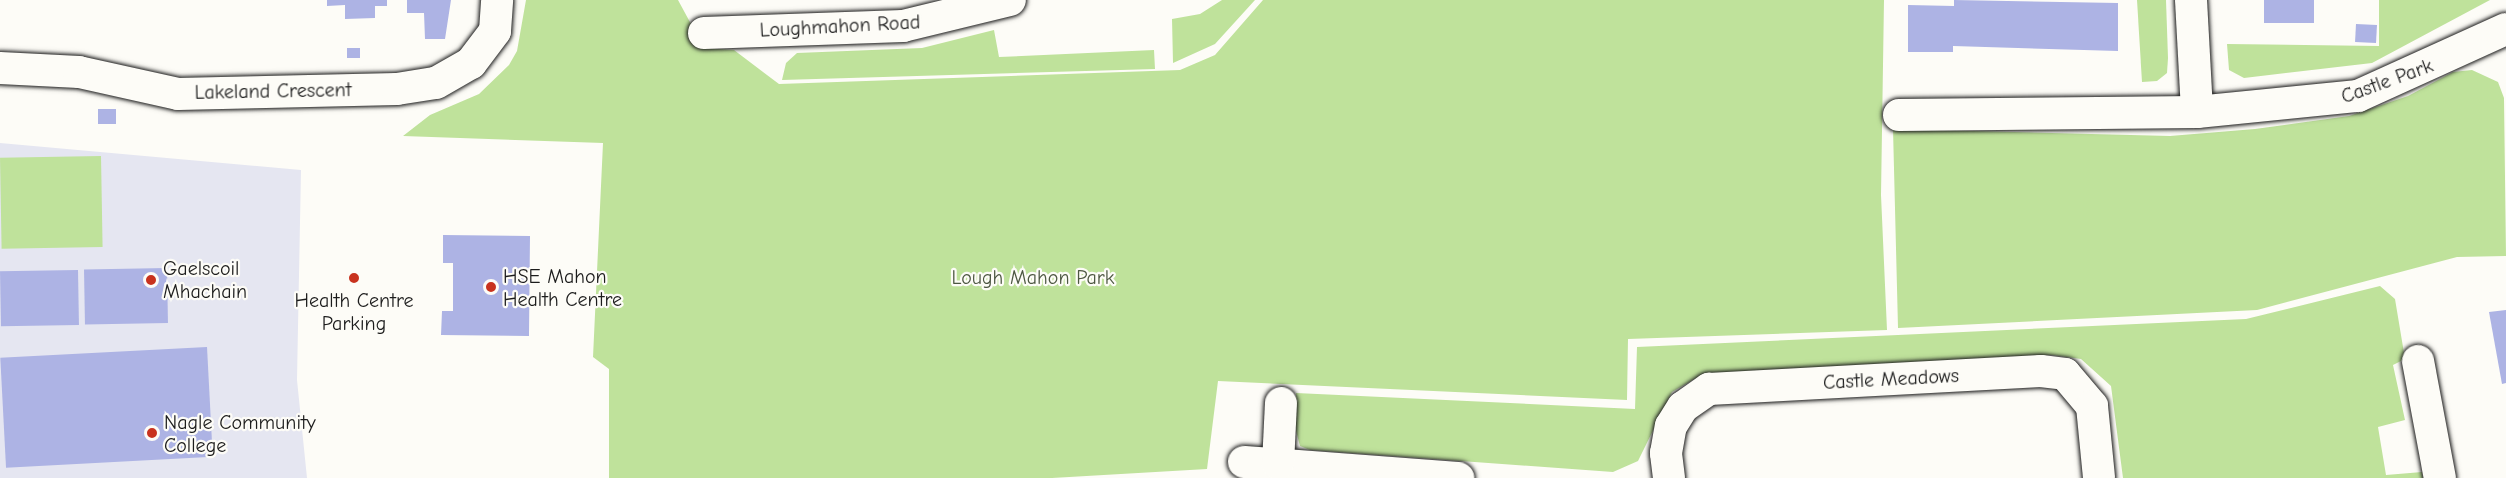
<!DOCTYPE html>
<html>
<head>
<meta charset="utf-8">
<style>
  body { margin:0 }
  #map { position:relative; width:2506px; height:478px; overflow:hidden; background:#fdfcf7; font-family:"Comic Neue",sans-serif }
  div>[style] { position:absolute }
  .built>* { inset:0; background:#e5e6f1 }
  .green>* { inset:0; background:#bfe29b; transform-origin:0 0 }
  .building>* { inset:0; background:#adb3e4; transform-origin:0 0 }
  .roads { filter:drop-shadow(0 0 2px #1c1c1c) drop-shadow(0 0 2px #1c1c1c) }
  .street>* { height:32px; margin:-16px; padding:0 16px; transform-origin:16px; border-radius:16px; background:#fdfcf7 }
  .dots>* { width:16px; height:16px; translate:-50% -50%; box-sizing:border-box; border:3px solid #fdfcf7; border-radius:50% }
  span { translate:-50% -50%; white-space:nowrap; text-align:center; line-height:1.15; -webkit-text-stroke:4.5px #fdfcf7; paint-order:stroke }
  .street-label { font-size:20px; color:#1c1c1c }
  .poi-label { font-size:20px; color:#1c1c1c }
  .left { translate:0 -50%; text-align:left }
  .park-label { font-size:20px; color:#4d5742 }
</style>
</head>
<body>
<div id="map">
  <div class="built">
    <div style="clip-path:polygon(0 143px,301px 170px,297px 380px,307px 478px,0 478px)"></div>
  </div>
  <div class="green">
    <div style="clip-path:polygon(526px 0,678px 0,704px 48px,734px 50px,779px 84px,1180px 70px,1215px 55px,1263px 0,1884px 0,1881px 195px,1887px 330px,1628px 339px,1627px 400px,1218px 381px,1207px 469px,1052px 478px,609px 478px,609px 369px,593px 357px,603px 143px,403px 136px,430px 115px,479px 94px,509px 65px,517px 51px)"></div>
    <div style="clip-path:polygon(1222px 0,1255px 0,1215px 44px,1173px 63px,1172px 19px,1200px 14px)"></div>
    <div style="clip-path:polygon(2137px 0,2166px 0,2168px 58px,2167px 73px,2157px 81px,2142px 82px)"></div>
    <div style="clip-path:polygon(2379px 0,2490px 0,2372px 63px,2244px 78px,2229px 70px,2227px 44px,2379px 46px)"></div>
    <div style="clip-path:polygon(994px 30px,999px 57px,1154px 50px,1155px 69px,782px 80px,786px 63px,797px 53px,922px 48px)"></div>
    <div style="clip-path:polygon(2472px 70px,2498px 82px,2504px 98px,2506px 256px,2457px 257px,2257px 310px,1898px 328px,1893px 129px,2170px 136px,2255px 129px,2349px 116px,2408px 96px,2453px 72px)"></div>
    <div style="left:101px;top:156px;width:91px;height:101px;rotate:89deg"></div>
    <div style="clip-path:polygon(2380px 286px,2395px 299px,2405px 359px,2393px 365px,2405px 420px,2378px 427px,2386px 475px,2422px 472px,2423px 478px,2123px 478px,2111px 386px,2081px 359px,2052px 355px,1703px 374px,1672px 392px,1638px 461px,1613px 472px,1310px 450px,1300px 446px,1296px 431px,1296px 393px,1635px 409px,1637px 347px,2246px 319px)"></div>
  </div>
  <div class="building">
    <div style="clip-path:polygon(327px 0,387px 0,387px 6px,375px 6px,375px 18px,345px 19px,345px 5px,327px 6px)"></div>
    <div style="clip-path:polygon(407px 0,451px 0,445px 39px,425px 39px,424px 13px,407px 13px)"></div>
    <div style="clip-path:polygon(1954px 0,2118px 3px,2118px 51px,1953px 46px,1953px 52px,1908px 52px,1908px 5px,1954px 6px)"></div>
    <div style="left:2264px;top:0;width:50px;height:23px"></div>
    <div style="left:2356px;top:24px;width:21px;height:18px;rotate:3deg"></div>
    <div style="left:347px;top:48px;width:13px;height:10px"></div>
    <div style="left:98px;top:109px;width:18px;height:15px"></div>
    <div style="clip-path:polygon(443px 235px,530px 236px,529px 336px,441px 335px,442px 311px,453px 311px,453px 263px,443px 263px)"></div>
    <div style="left:167px;top:268px;width:55px;height:83px;rotate:89deg"></div>
    <div style="left:78px;top:270px;width:55px;height:78px;rotate:89deg"></div>
    <div style="clip-path:polygon(2506px 310px,2506px 383px,2502px 384px,2489px 312px)"></div>
    <div style="left:207px;top:347px;width:110px;height:207px;rotate:87deg"></div>
  </div>
  <div class="roads">
    <div class="street">
      <div style="left:2191px;top:0;width:112px;rotate:86.9deg"></div>
      <div style="left:2197px;top:112px;width:162px;rotate:-5.7deg"></div>
      <div style="left:2358px;top:96px;width:162px;rotate:-24.4deg"></div>
      <div style="left:704px;top:33px;width:199px;rotate:-2deg"></div>
      <div style="left:903px;top:26px;width:110px;rotate:-13.7deg"></div>
      <div style="left:0;top:68px;width:79px;rotate:2.9deg"></div>
      <div style="left:79px;top:72px;width:101px;rotate:12.5deg"></div>
      <div style="left:178px;top:94px;width:219px;rotate:-1.3deg"></div>
      <div style="left:397px;top:89px;width:39px;rotate:-9deg"></div>
      <div style="left:436px;top:83px;width:40px;rotate:-29.7deg"></div>
      <div style="left:471px;top:63px;width:40px;rotate:-53deg"></div>
      <div style="left:495px;top:31px;width:31px;rotate:-86deg"></div>
      <div style="left:1899px;top:115px;width:298px;rotate:-0.6deg"></div>
      <div style="left:2418px;top:361px;width:119px;rotate:79.4deg"></div>
      <div style="left:1244px;top:462px;width:215px;rotate:4.3deg"></div>
      <div style="left:1278px;top:464px;width:61px;rotate:-87.2deg"></div>
      <div style="left:1669px;top:478px;width:25px;rotate:-97deg"></div>
      <div style="left:1666px;top:453px;width:27px;rotate:-80deg"></div>
      <div style="left:1671px;top:426px;width:22px;rotate:-58deg"></div>
      <div style="left:1683px;top:407px;width:32px;rotate:-35deg"></div>
      <div style="left:1709px;top:389px;width:332px;rotate:-3.1deg"></div>
      <div style="left:2041px;top:371px;width:24px;rotate:7deg"></div>
      <div style="left:2065px;top:374px;width:42px;rotate:49.8deg"></div>
      <div style="left:2092px;top:406px;width:72px;rotate:84.4deg"></div>
    </div>
  </div>
  <div class="dots">
    <div style="left:354px;top:278px;background:#c8321e"></div>
    <div style="left:151px;top:280px;background:#c8321e"></div>
    <div style="left:491px;top:287px;background:#c8321e"></div>
    <div style="left:152px;top:433px;background:#c8321e"></div>
  </div>
  <div class="street-label">
    <span style="left:840px;top:26px;rotate:-3deg">Loughmahon Road</span>
    <span style="left:2387px;top:81px;rotate:-20deg">Castle Park</span>
    <span style="left:273px;top:91px;rotate:-1deg">Lakeland Crescent</span>
    <span style="left:1891px;top:379px;rotate:-3deg">Castle Meadows</span>
  </div>
  <div class="poi-label">
    <span class="left" style="left:163px;top:280px">Gaelscoil<br>Mhachain</span>
    <span class="left" style="left:503px;top:288px">HSE Mahon<br>Health Centre</span>
    <span style="left:354px;top:312px">Health Centre<br>Parking</span>
    <span class="left" style="left:164px;top:434px">Nagle Community<br>College</span>
  </div>
  <div class="park-label">
    <span style="left:1033px;top:277px">Lough Mahon Park</span>
  </div>
</div>
</body>
</html>
